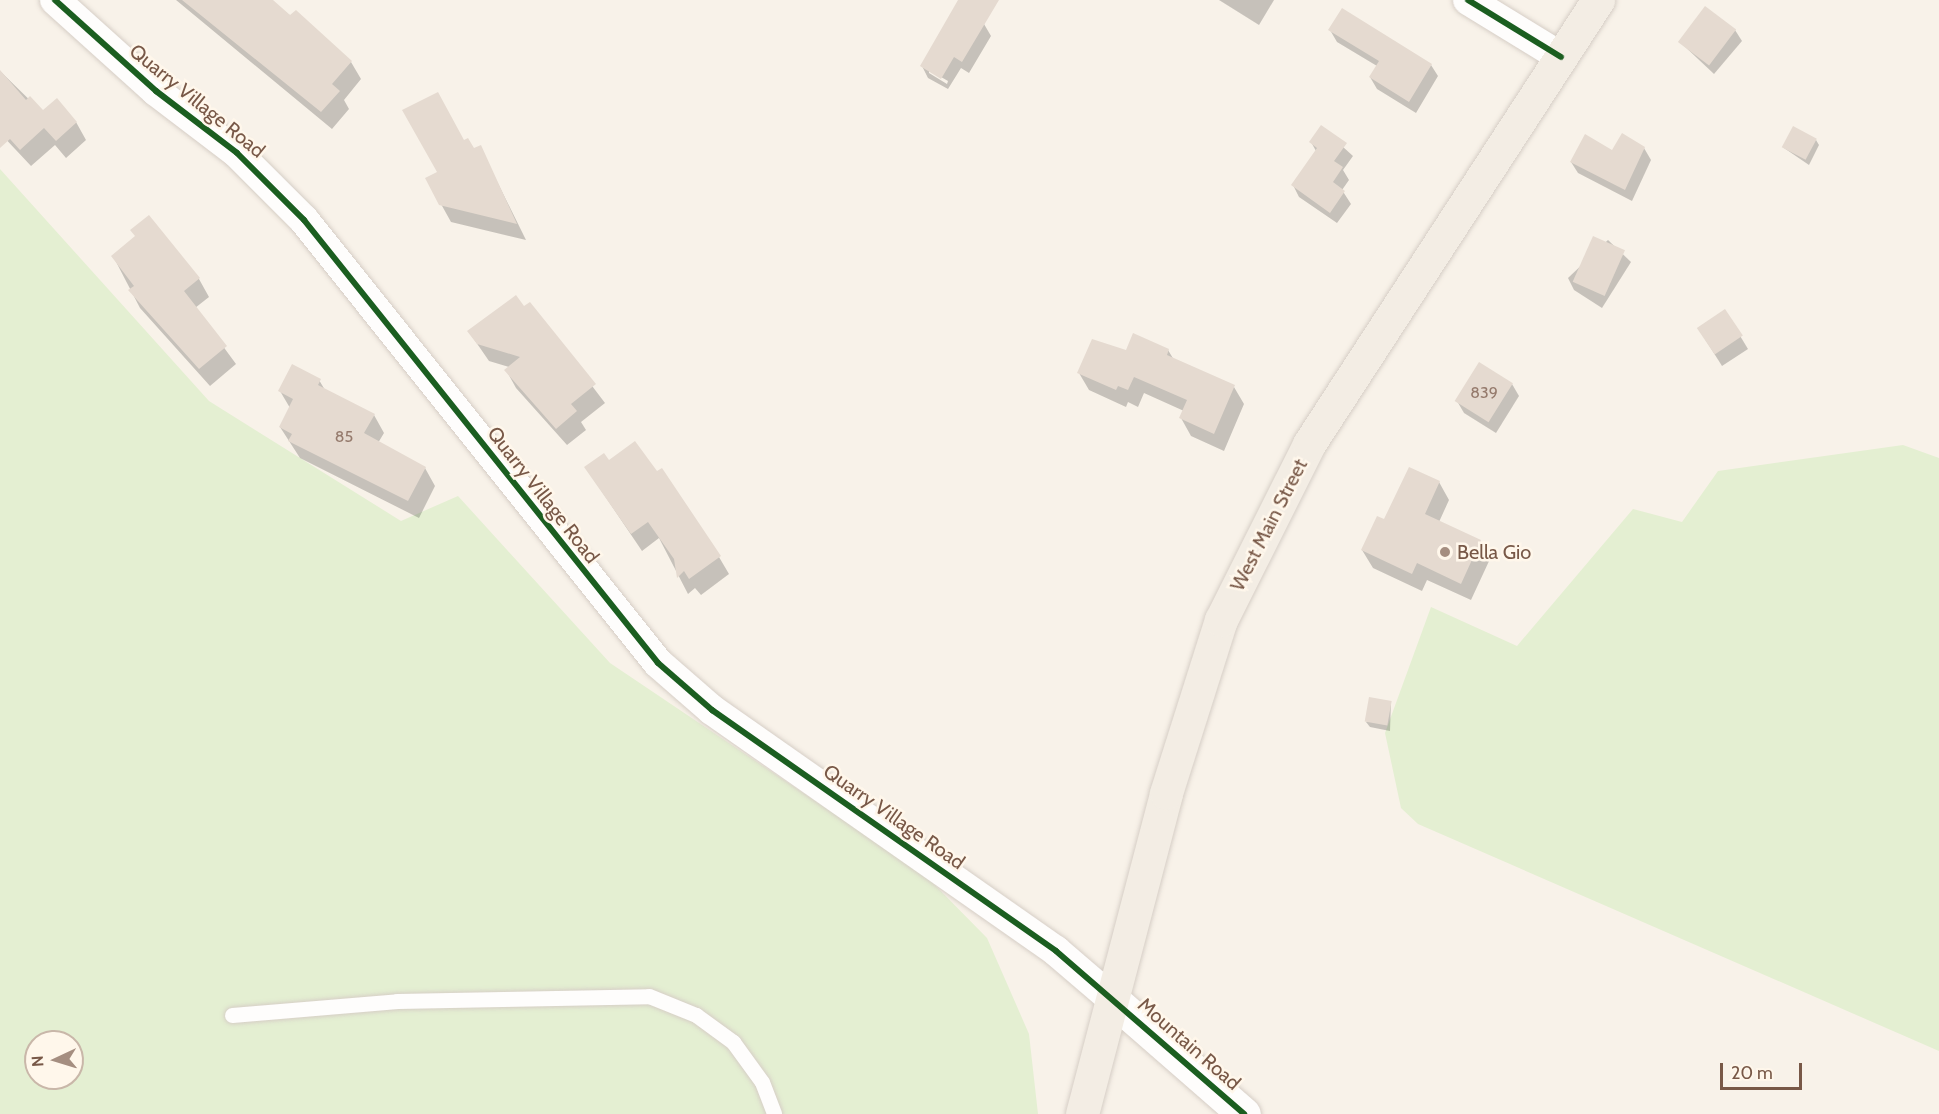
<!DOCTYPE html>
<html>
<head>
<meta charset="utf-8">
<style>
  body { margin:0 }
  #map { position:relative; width:1939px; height:1114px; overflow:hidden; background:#f8f2e9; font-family:Cabin,sans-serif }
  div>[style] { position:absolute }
  .green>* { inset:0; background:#e4efd2 }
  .shadow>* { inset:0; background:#0003 }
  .building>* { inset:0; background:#e5dad0; transform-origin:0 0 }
  .roads { filter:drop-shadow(0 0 2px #d6cec6) drop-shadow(0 0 2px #d6cec6) }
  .service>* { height:15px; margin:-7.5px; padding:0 7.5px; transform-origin:7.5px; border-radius:7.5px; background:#fefdfc }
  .minor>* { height:30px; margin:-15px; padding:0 15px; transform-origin:15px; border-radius:15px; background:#fefdfc }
  .secondary>* { height:33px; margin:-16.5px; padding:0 16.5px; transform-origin:16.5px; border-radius:16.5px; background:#fefdfc }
  .primary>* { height:33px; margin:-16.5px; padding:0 16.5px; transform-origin:16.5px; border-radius:16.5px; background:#f3ede4 }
  .cycleway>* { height:6px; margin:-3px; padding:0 3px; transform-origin:3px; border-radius:3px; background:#1b5e20 }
  .dots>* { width:16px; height:16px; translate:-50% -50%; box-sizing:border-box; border:3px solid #fff7eb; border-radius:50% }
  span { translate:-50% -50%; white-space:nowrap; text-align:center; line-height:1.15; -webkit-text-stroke:5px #fff7eb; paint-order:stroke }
  .number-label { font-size:16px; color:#957a6c }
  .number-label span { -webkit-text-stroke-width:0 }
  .street-label { font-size:20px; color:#785847 }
  .poi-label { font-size:20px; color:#785847 }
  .left { translate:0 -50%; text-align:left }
  .north { position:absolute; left:24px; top:1030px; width:60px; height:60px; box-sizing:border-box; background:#fff7eb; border:2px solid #c9b7a9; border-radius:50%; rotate:266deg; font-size:16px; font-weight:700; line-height:24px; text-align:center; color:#785847 }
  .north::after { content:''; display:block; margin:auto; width:21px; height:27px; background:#a58e80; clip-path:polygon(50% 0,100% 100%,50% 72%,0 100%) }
  .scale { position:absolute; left:1720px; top:1063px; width:82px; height:27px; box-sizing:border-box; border:3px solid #785847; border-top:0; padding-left:8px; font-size:18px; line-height:21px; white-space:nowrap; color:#785847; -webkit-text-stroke:4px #fff7eb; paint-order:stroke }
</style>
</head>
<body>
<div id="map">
  <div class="green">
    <div style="clip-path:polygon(evenodd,0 169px,209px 401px,401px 521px,458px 496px,610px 663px,925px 875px,987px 938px,1029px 1034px,1038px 1114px,0 1114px,0 169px,36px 1042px,72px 1042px,72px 1078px,36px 1078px,36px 1042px)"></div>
    <div style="clip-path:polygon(1903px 445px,1939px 458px,1939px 1051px,1418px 824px,1401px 808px,1385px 733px,1431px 607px,1517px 646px,1633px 509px,1682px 522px,1718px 471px)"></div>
  </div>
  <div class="shadow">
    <div style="clip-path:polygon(176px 0,270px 0,351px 62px,361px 79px,344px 100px,349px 109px,332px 129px)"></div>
    <div style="clip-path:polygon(1219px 0,1274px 0,1259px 25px)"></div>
    <div style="clip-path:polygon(evenodd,984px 24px,991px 36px,969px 73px,961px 68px,948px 89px,928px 78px,922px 66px,984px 24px,929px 70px,948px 81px,947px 84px,929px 73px,929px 70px)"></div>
    <div style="clip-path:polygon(1330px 30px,1431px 65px,1438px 76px,1416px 113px,1377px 89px,1370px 77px,1377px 66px,1337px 42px)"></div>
    <div style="clip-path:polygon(1735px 30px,1742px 41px,1714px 74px,1680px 42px)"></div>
    <div style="clip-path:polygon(0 71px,43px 113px,76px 122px,86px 140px,66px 158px,55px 145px,31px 166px,0 133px)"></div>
    <div style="clip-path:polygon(1321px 127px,1353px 156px,1343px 170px,1349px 180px,1342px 190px,1351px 204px,1337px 223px,1299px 197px,1293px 185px,1316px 151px,1311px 142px)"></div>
    <div style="clip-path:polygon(1816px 140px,1819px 145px,1809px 165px,1784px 148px)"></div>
    <div style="clip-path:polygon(464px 142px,474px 150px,480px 147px,526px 240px,451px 222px,441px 204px,439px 172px)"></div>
    <div style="clip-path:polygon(1644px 148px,1651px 160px,1632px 201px,1578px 173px,1571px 162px)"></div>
    <div style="clip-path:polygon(149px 217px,199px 279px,209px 297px,195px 308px,236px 364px,210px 386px,140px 308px,113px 256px,136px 237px)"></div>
    <div style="clip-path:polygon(1608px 240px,1631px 262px,1602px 308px,1574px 290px,1568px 278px)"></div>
    <div style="clip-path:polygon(530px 304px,605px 403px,581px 422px,586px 430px,567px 445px,516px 388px,506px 370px,509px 367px,489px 361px,469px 332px)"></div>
    <div style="clip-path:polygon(1725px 311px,1748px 349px,1722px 366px,1705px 339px)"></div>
    <div style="clip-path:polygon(1168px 350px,1174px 360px,1234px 387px,1244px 404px,1224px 451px,1191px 436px,1181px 418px,1184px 411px,1144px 393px,1138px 407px,1128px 402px,1126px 407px,1089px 390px,1079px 373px,1126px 352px)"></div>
    <div style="clip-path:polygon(319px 380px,325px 390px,374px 415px,384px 433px,378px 443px,425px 468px,435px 486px,419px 518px,300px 458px,280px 427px,290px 408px,280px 391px)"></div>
    <div style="clip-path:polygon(1512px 384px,1519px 396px,1496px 433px,1464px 413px,1457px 401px)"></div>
    <div style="clip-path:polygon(608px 462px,719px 557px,729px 574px,701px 595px,695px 588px,688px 594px,659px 538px,642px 551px,586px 468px)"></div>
    <div style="clip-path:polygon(1439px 482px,1449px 500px,1439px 522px,1480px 541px,1490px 559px,1471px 600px,1427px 580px,1422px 591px,1373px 568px,1362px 550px,1385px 521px)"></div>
    <div style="clip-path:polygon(1391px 702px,1390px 731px,1370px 727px,1366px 722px)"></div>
  </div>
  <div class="building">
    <div style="clip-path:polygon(182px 0,273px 0,290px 15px,296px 10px,352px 61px,332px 84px,340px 91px,321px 112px)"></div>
    <div style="clip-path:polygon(958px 0,999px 0,962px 62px,954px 57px,941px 79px,920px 66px)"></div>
    <div style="left:1705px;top:6px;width:39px;height:45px;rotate:37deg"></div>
    <div style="clip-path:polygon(1342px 8px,1432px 64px,1409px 102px,1369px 77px,1379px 61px,1328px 30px)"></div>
    <div style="clip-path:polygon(0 70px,26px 100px,30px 96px,43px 110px,57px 98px,77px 122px,56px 141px,44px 128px,20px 150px,10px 139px,0 148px)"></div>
    <div style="clip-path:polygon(438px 92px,464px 140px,468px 138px,474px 148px,481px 145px,517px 224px,439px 205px,425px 178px,437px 172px,402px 110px)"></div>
    <div style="clip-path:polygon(1321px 125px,1347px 143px,1334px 161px,1343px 167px,1333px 182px,1345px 191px,1330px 213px,1291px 185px,1317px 148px,1309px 142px)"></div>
    <div style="left:1793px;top:126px;width:27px;height:24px;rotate:28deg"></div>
    <div style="clip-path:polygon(1622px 133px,1645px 147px,1625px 190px,1570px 162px,1585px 134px,1612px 150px)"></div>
    <div style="clip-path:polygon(149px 215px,200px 278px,184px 291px,227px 346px,199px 369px,128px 290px,134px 286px,111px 256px,135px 236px,130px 230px)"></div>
    <div style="left:1593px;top:236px;width:35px;height:50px;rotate:24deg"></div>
    <div style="clip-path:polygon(516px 295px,524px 306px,530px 302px,596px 384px,571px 404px,577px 411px,556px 429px,504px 370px,520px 357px,477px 344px,467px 331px)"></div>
    <div style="left:1725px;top:309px;width:32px;height:34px;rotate:56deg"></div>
    <div style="clip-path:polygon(1133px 333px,1169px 349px,1167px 355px,1235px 385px,1214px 434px,1179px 418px,1187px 400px,1134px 377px,1128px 390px,1118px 386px,1116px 390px,1077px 373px,1092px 339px,1126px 350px)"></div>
    <div style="left:1479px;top:362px;width:40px;height:46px;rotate:32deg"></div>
    <div style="clip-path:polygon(292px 364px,321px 379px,318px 385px,375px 414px,364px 433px,426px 467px,408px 501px,288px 441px,292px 434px,279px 427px,293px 399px,278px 391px)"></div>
    <div style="clip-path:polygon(635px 441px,657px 471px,662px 468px,721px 556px,689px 579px,684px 571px,677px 578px,674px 559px,648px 522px,631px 534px,584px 467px,604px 453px,609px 460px)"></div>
    <div style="clip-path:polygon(1409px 467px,1440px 481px,1425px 514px,1481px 540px,1461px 584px,1417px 563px,1412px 574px,1361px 550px,1377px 516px,1384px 519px)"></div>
    <div style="left:1369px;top:697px;width:23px;height:25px;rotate:10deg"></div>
  </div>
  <div class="roads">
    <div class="service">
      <div style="left:232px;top:1015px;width:166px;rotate:-4.8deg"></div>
      <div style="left:397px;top:1001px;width:252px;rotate:-1.1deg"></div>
      <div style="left:649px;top:996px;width:51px;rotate:22deg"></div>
      <div style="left:696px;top:1015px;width:46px;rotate:36.1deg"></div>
      <div style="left:733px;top:1042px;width:49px;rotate:54.1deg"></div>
      <div style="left:762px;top:1082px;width:34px;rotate:69deg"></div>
    </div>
    <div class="minor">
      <div style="left:55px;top:0;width:136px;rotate:42deg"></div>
      <div style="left:156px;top:91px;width:102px;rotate:37.4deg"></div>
      <div style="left:237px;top:153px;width:95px;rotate:45deg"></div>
      <div style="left:304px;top:220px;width:567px;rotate:51.37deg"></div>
      <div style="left:658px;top:663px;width:72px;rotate:41deg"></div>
      <div style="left:712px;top:710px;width:420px;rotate:35deg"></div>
      <div style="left:1056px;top:951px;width:74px;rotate:40.6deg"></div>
      <div style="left:1468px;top:0;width:109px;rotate:31.5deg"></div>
    </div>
    <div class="secondary">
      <div style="left:1112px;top:999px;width:175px;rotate:41.1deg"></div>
    </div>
    <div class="primary">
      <div style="left:1082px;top:1114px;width:332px;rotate:-75.3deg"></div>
      <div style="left:1166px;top:793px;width:182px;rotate:-72.4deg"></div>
      <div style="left:1221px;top:620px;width:197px;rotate:-63.4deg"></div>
      <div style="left:1309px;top:444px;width:530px;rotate:-56.94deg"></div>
    </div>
  </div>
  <div class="cycleway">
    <div style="left:55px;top:0;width:136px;rotate:42deg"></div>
    <div style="left:156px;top:91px;width:102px;rotate:37.4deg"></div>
    <div style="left:237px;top:153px;width:95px;rotate:45deg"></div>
    <div style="left:304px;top:220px;width:567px;rotate:51.37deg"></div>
    <div style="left:658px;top:663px;width:72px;rotate:41deg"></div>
    <div style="left:712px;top:710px;width:420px;rotate:35deg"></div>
    <div style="left:1056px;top:951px;width:249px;rotate:40.9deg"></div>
    <div style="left:1468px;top:0;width:109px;rotate:31.5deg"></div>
  </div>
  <div class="dots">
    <div style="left:1445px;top:552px;background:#a58e80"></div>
  </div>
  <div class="number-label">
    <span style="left:1484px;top:393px">839</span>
    <span style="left:344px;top:437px">85</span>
  </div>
  <div class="street-label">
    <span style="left:197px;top:101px;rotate:39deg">Quarry Village Road</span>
    <span style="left:543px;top:495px;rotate:52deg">Quarry Village Road</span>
    <span style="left:1269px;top:525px;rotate:-63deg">West Main Street</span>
    <span style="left:894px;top:817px;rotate:35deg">Quarry Village Road</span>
    <span style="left:1189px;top:1044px;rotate:41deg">Mountain Road</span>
  </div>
  <div class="poi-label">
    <span class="left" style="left:1457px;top:552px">Bella Gio</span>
  </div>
  <div class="north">N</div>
  <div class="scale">20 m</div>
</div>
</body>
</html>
